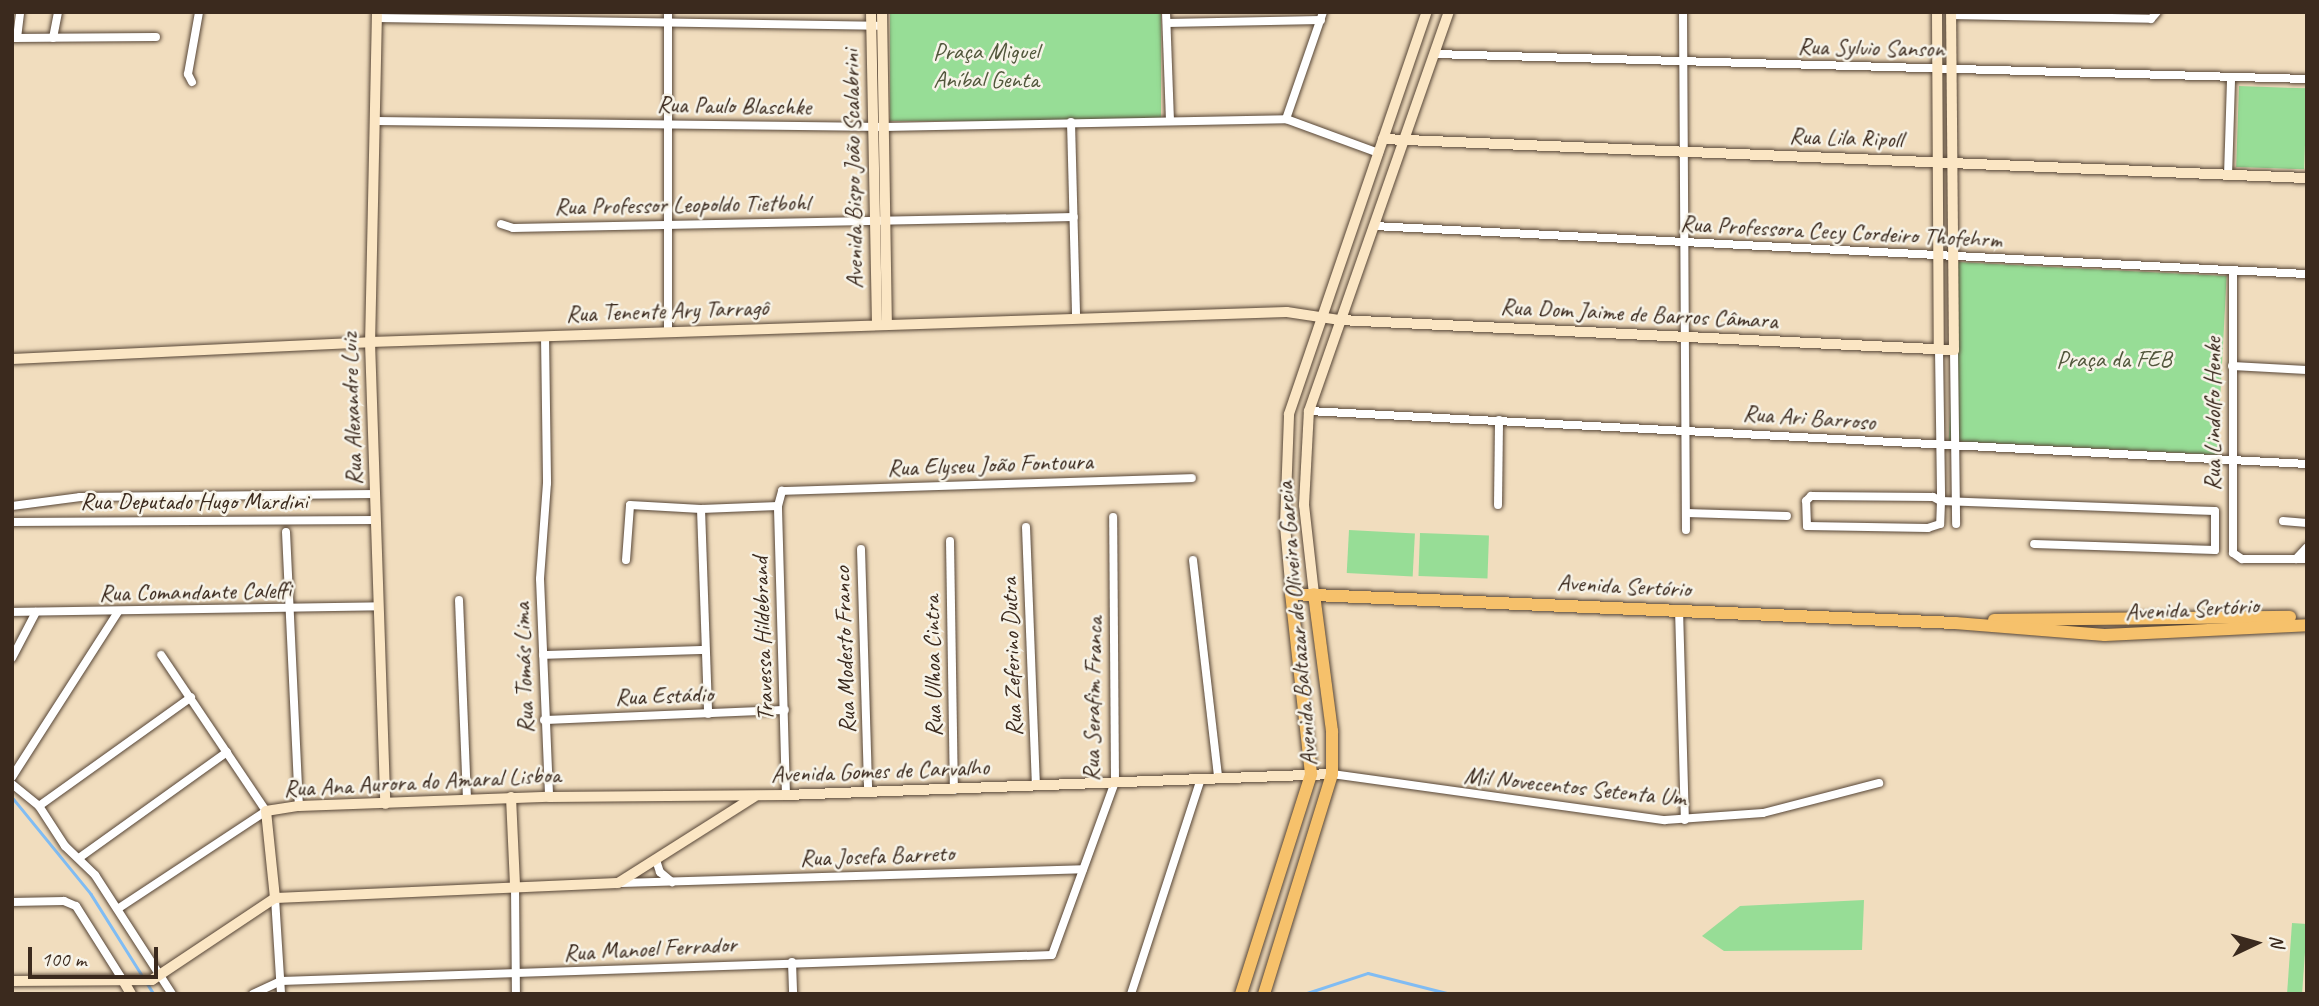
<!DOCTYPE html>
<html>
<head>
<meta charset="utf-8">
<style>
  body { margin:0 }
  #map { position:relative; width:2319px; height:1006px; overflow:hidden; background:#f1ddbe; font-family:Caveat,sans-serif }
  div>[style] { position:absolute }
  .green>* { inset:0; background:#97dd96; transform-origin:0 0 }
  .stream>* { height:2.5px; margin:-1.25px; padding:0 1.25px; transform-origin:1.25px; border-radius:1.25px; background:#80bcf3 }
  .roads { filter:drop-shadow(0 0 2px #564536) drop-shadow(0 0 2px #564536) }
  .street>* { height:8px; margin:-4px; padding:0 4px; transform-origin:4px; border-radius:4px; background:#fff }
  .secondary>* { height:10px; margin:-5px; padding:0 5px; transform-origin:5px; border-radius:5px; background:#fbe6c4 }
  .primary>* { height:12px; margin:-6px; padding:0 6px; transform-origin:6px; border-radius:6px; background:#f6c16b }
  span { translate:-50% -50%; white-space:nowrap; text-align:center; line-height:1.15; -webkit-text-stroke:5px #f7f3e8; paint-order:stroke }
  .street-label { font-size:24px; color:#3b2a1e }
  .park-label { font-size:24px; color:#52573c }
  .frame { position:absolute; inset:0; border:14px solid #3b2a1e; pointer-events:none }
  .north { position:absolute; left:2221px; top:908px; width:70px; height:70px; -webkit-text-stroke:5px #f7f3e8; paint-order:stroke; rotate:85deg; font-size:19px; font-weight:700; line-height:28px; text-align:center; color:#3b2a1e }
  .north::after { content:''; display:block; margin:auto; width:24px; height:32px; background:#3b2a1e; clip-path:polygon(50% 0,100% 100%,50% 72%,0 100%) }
  .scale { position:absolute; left:28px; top:947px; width:130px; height:32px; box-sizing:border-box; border:4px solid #3b2a1e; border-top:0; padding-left:9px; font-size:21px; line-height:24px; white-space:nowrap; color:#3b2a1e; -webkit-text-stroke:5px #f7f3e8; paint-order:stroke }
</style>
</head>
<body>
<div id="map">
  <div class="green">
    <div style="left:890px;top:12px;width:271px;height:109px"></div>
    <div style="left:2239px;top:86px;width:68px;height:81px;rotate:2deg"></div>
    <div style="left:1958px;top:262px;width:269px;height:179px;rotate:3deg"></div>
    <div style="left:1349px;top:530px;width:66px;height:43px;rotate:3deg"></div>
    <div style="left:1420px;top:533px;width:69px;height:43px;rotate:2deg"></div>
    <div style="clip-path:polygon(1864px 900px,1862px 950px,1724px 951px,1702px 936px,1740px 906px)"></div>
    <div style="left:2292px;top:923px;width:15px;height:71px;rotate:4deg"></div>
  </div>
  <div class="stream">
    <div style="left:12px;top:797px;width:125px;rotate:50.8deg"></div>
    <div style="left:91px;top:894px;width:98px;rotate:57.9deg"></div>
    <div style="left:147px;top:983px;width:13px;rotate:58deg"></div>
    <div style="left:1304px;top:994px;width:67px;rotate:-18.2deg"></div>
    <div style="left:1368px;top:973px;width:86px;rotate:14.2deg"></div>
  </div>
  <div class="roads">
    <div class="street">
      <div style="left:668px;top:12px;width:320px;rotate:90deg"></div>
      <div style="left:1166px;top:12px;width:108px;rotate:87.9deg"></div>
      <div style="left:1683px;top:12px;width:518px;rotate:89.67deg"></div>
      <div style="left:1951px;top:15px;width:200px;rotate:1.1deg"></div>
      <div style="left:2151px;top:19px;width:9px;rotate:-49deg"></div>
      <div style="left:377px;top:18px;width:499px;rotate:0.9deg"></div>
      <div style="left:1167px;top:23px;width:154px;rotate:-1.1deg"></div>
      <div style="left:12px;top:38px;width:144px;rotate:-0.4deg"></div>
      <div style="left:17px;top:38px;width:26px;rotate:-83deg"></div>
      <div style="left:53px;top:38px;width:26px;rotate:-79deg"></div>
      <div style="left:1434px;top:54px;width:873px;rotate:1.64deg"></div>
      <div style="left:192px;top:82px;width:9px;rotate:-117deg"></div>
      <div style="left:188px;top:74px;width:63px;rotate:-79.9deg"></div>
      <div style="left:1286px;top:119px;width:113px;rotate:-70.9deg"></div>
      <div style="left:376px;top:121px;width:508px;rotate:0.68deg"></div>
      <div style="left:884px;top:127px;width:402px;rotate:-1.1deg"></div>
      <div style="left:1286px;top:119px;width:99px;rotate:20.1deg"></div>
      <div style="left:1071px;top:122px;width:197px;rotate:88.5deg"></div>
      <div style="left:2228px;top:176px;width:98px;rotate:-88.2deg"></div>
      <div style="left:501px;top:224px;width:13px;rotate:18deg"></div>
      <div style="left:513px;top:228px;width:561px;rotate:-1.12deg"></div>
      <div style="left:1374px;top:226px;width:934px;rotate:2.95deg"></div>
      <div style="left:2233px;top:270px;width:283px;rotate:90deg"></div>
      <div style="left:2233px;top:553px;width:11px;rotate:34deg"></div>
      <div style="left:2242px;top:559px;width:65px"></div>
      <div style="left:545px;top:336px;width:147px;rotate:89.2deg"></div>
      <div style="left:547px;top:483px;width:96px;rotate:94.2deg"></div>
      <div style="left:540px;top:579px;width:218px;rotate:87.6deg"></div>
      <div style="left:1939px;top:349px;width:152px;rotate:89.2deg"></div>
      <div style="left:1941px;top:501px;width:23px;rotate:92deg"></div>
      <div style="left:1940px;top:524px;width:13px;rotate:162deg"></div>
      <div style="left:1928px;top:528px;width:121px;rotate:-179.1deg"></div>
      <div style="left:1807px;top:526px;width:25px;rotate:-92deg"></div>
      <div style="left:1806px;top:501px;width:7px;rotate:-45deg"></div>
      <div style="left:1811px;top:496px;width:122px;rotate:0.5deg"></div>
      <div style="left:1933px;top:497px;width:9px;rotate:27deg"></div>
      <div style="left:1941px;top:501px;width:274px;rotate:2.1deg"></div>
      <div style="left:2215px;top:511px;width:39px;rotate:90deg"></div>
      <div style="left:2215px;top:550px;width:181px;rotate:-178.1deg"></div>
      <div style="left:1954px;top:350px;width:174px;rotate:89.3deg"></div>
      <div style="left:2232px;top:366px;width:75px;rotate:3.1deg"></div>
      <div style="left:1309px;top:411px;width:999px;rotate:3.04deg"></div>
      <div style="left:1498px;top:505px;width:85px;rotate:-89.3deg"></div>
      <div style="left:12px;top:506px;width:69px;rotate:-7.5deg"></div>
      <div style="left:80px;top:497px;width:295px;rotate:-0.6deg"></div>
      <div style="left:701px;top:509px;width:205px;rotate:88deg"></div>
      <div style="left:1686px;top:513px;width:101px;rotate:1.7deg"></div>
      <div style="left:2283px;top:521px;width:24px;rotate:5deg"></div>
      <div style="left:12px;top:522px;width:364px;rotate:-0.3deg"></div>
      <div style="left:1026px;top:527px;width:259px;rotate:87.8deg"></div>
      <div style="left:286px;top:532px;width:274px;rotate:87.3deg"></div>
      <div style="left:950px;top:541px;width:249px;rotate:89.1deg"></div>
      <div style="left:861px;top:549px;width:243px;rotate:88.3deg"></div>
      <div style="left:2296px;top:559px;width:16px;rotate:-47deg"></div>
      <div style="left:626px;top:560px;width:55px;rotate:-85.8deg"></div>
      <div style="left:630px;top:505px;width:71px;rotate:3.2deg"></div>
      <div style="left:701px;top:509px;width:77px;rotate:-2.2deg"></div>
      <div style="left:1193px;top:560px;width:218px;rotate:83.4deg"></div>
      <div style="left:459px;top:600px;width:200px;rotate:87.7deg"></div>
      <div style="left:1679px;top:609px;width:211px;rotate:88.4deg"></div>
      <div style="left:12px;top:612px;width:367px;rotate:-0.9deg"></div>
      <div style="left:543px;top:655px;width:162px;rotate:-1.8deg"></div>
      <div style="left:12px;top:658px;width:52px;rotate:-62.4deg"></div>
      <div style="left:544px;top:720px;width:241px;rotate:-2.4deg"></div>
      <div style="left:1332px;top:774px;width:336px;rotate:7.9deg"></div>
      <div style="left:1665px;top:820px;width:98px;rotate:-4.1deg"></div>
      <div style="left:1763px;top:813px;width:120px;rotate:-14.5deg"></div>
      <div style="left:12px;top:777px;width:196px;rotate:-57.3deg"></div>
      <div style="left:12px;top:784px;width:35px;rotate:39deg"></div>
      <div style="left:39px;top:806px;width:48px;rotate:57deg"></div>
      <div style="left:65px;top:846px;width:42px;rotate:44deg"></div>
      <div style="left:95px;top:875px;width:142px;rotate:57.1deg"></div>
      <div style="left:786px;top:795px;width:289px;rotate:-91.6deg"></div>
      <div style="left:778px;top:506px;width:16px;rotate:-75deg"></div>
      <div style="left:782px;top:491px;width:410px;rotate:-1.8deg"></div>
      <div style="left:39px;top:806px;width:187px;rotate:-35.6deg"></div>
      <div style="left:79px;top:858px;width:182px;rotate:-35.6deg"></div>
      <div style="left:656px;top:860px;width:13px;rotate:72deg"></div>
      <div style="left:660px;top:872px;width:16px;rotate:40deg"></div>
      <div style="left:621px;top:883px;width:462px;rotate:-1.7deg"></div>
      <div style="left:515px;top:886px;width:108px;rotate:89.5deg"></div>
      <div style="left:275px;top:898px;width:96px;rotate:86.4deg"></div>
      <div style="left:12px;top:902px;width:52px;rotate:-1.1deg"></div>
      <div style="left:64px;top:901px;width:13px;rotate:23deg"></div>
      <div style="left:76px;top:906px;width:90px;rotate:57.7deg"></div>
      <div style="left:119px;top:908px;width:176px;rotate:-33.4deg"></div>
      <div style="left:266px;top:811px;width:188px;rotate:-123.9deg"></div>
      <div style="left:792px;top:962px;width:32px;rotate:88deg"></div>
      <div style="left:253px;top:994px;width:31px;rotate:-25deg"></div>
      <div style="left:281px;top:981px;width:771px;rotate:-1.93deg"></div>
      <div style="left:1052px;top:955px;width:184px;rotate:-70deg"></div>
      <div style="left:1115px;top:782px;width:265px;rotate:-90.4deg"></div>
      <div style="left:1131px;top:994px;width:226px;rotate:-72deg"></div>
    </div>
    <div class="secondary">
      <div style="left:377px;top:12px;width:330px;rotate:91.2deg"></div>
      <div style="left:370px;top:342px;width:462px;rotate:88.1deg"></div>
      <div style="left:871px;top:12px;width:313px;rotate:88.9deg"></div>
      <div style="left:882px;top:12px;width:313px;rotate:89.1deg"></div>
      <div style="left:1937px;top:12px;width:337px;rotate:89.7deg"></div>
      <div style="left:1383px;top:139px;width:925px;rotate:2.42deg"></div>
      <div style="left:12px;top:359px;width:358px;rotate:-2.7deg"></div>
      <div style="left:370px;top:342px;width:917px;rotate:-1.87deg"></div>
      <div style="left:1287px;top:312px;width:54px;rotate:8.6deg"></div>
      <div style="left:1340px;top:320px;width:615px;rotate:2.8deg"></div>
      <div style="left:1954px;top:350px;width:338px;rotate:-90.5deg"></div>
      <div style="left:1291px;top:594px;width:69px;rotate:-95deg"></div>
      <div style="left:1285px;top:525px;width:111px;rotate:-87.9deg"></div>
      <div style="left:1289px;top:414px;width:425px;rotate:-71.1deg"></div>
      <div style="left:1314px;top:594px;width:90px;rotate:-96.4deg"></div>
      <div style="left:1304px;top:505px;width:94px;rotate:-87deg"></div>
      <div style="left:1309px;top:411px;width:423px;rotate:-70.7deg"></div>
      <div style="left:511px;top:797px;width:89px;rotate:87.4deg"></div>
      <div style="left:275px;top:898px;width:87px;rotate:-95.9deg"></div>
      <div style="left:266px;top:811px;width:33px;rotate:-9deg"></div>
      <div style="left:299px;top:806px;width:250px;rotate:-2.1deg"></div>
      <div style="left:549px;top:797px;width:237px;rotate:-0.5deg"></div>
      <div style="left:786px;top:795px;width:546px;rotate:-2.2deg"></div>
      <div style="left:12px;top:981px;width:140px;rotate:-0.4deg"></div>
      <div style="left:152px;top:980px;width:148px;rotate:-33.7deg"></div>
      <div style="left:275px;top:898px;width:343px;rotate:-2.5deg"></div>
      <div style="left:618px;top:883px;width:161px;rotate:-32.3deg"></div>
      <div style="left:124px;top:982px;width:14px;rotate:60deg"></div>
    </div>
    <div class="primary">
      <div style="left:1994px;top:620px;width:296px;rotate:-0.6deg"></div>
      <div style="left:1241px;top:994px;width:231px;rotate:-72.3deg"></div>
      <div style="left:1311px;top:774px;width:181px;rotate:-96.3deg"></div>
      <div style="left:1291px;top:594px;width:665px;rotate:2.5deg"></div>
      <div style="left:1955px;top:623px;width:150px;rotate:4.6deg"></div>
      <div style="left:2105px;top:635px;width:202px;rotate:-2.8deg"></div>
      <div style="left:1264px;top:994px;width:230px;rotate:-72.8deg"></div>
      <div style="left:1332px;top:774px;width:43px;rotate:-90deg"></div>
      <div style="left:1332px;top:731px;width:138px;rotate:-97.5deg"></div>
    </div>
  </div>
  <div class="street-label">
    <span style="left:1871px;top:48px;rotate:1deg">Rua Sylvio Sanson</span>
    <span style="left:734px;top:106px;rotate:1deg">Rua Paulo Blaschke</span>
    <span style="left:1846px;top:138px;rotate:2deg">Rua Lila Ripoll</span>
    <span style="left:853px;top:169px;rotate:-91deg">Avenida Bispo João Scalabrini</span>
    <span style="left:682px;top:205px;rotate:-1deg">Rua Professor Leopoldo Tietbohl</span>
    <span style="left:1841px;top:232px;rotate:3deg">Rua Professora Cecy Cordeiro Thofehrm</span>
    <span style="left:667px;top:311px;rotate:-2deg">Rua Tenente Ary Tarragô</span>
    <span style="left:1639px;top:314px;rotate:3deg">Rua Dom Jaime de Barros Câmara</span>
    <span style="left:352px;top:409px;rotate:-92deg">Rua Alexandre Luiz</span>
    <span style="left:2213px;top:414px;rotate:-90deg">Rua Lindolfo Henke</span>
    <span style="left:1809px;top:418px;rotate:4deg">Rua Ari Barroso</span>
    <span style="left:990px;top:465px;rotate:-2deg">Rua Elyseu João Fontoura</span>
    <span style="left:194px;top:502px">Rua Deputado Hugo Mardini</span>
    <span style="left:1624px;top:586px;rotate:3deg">Avenida Sertório</span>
    <span style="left:195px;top:592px;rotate:-1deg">Rua Comandante Caleffi</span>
    <span style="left:2192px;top:609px;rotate:-3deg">Avenida Sertório</span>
    <span style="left:1297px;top:624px;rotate:-95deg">Avenida Baltazar de Oliveira Garcia</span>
    <span style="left:763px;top:639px;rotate:-92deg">Travessa Hildebrand</span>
    <span style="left:845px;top:650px;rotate:-92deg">Rua Modesto Franco</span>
    <span style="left:1012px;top:657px;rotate:-92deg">Rua Zeferino Dutra</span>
    <span style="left:933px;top:666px;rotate:-91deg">Rua Ulhoa Cintra</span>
    <span style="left:524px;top:668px;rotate:-92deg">Rua Tomás Lima</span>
    <span style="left:664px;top:696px;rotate:-2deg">Rua Estádio</span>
    <span style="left:1093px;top:699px;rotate:-89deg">Rua Serafim Franca</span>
    <span style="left:880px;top:771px;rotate:-2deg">Avenida Gomes de Carvalho</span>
    <span style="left:422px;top:782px;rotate:-3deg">Rua Ana Aurora do Amaral Lisboa</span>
    <span style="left:1575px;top:787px;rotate:6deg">Mil Novecentos Setenta Um</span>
    <span style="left:877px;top:856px;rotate:-2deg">Rua Josefa Barreto</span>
    <span style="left:650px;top:949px;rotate:-3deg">Rua Manoel Ferrador</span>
  </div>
  <div class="park-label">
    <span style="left:986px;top:66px">Praça Miguel<br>Aníbal Genta</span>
    <span style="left:2114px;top:360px">Praça da FEB</span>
  </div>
  <div class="frame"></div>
  <div class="north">N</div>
  <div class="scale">100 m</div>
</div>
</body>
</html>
